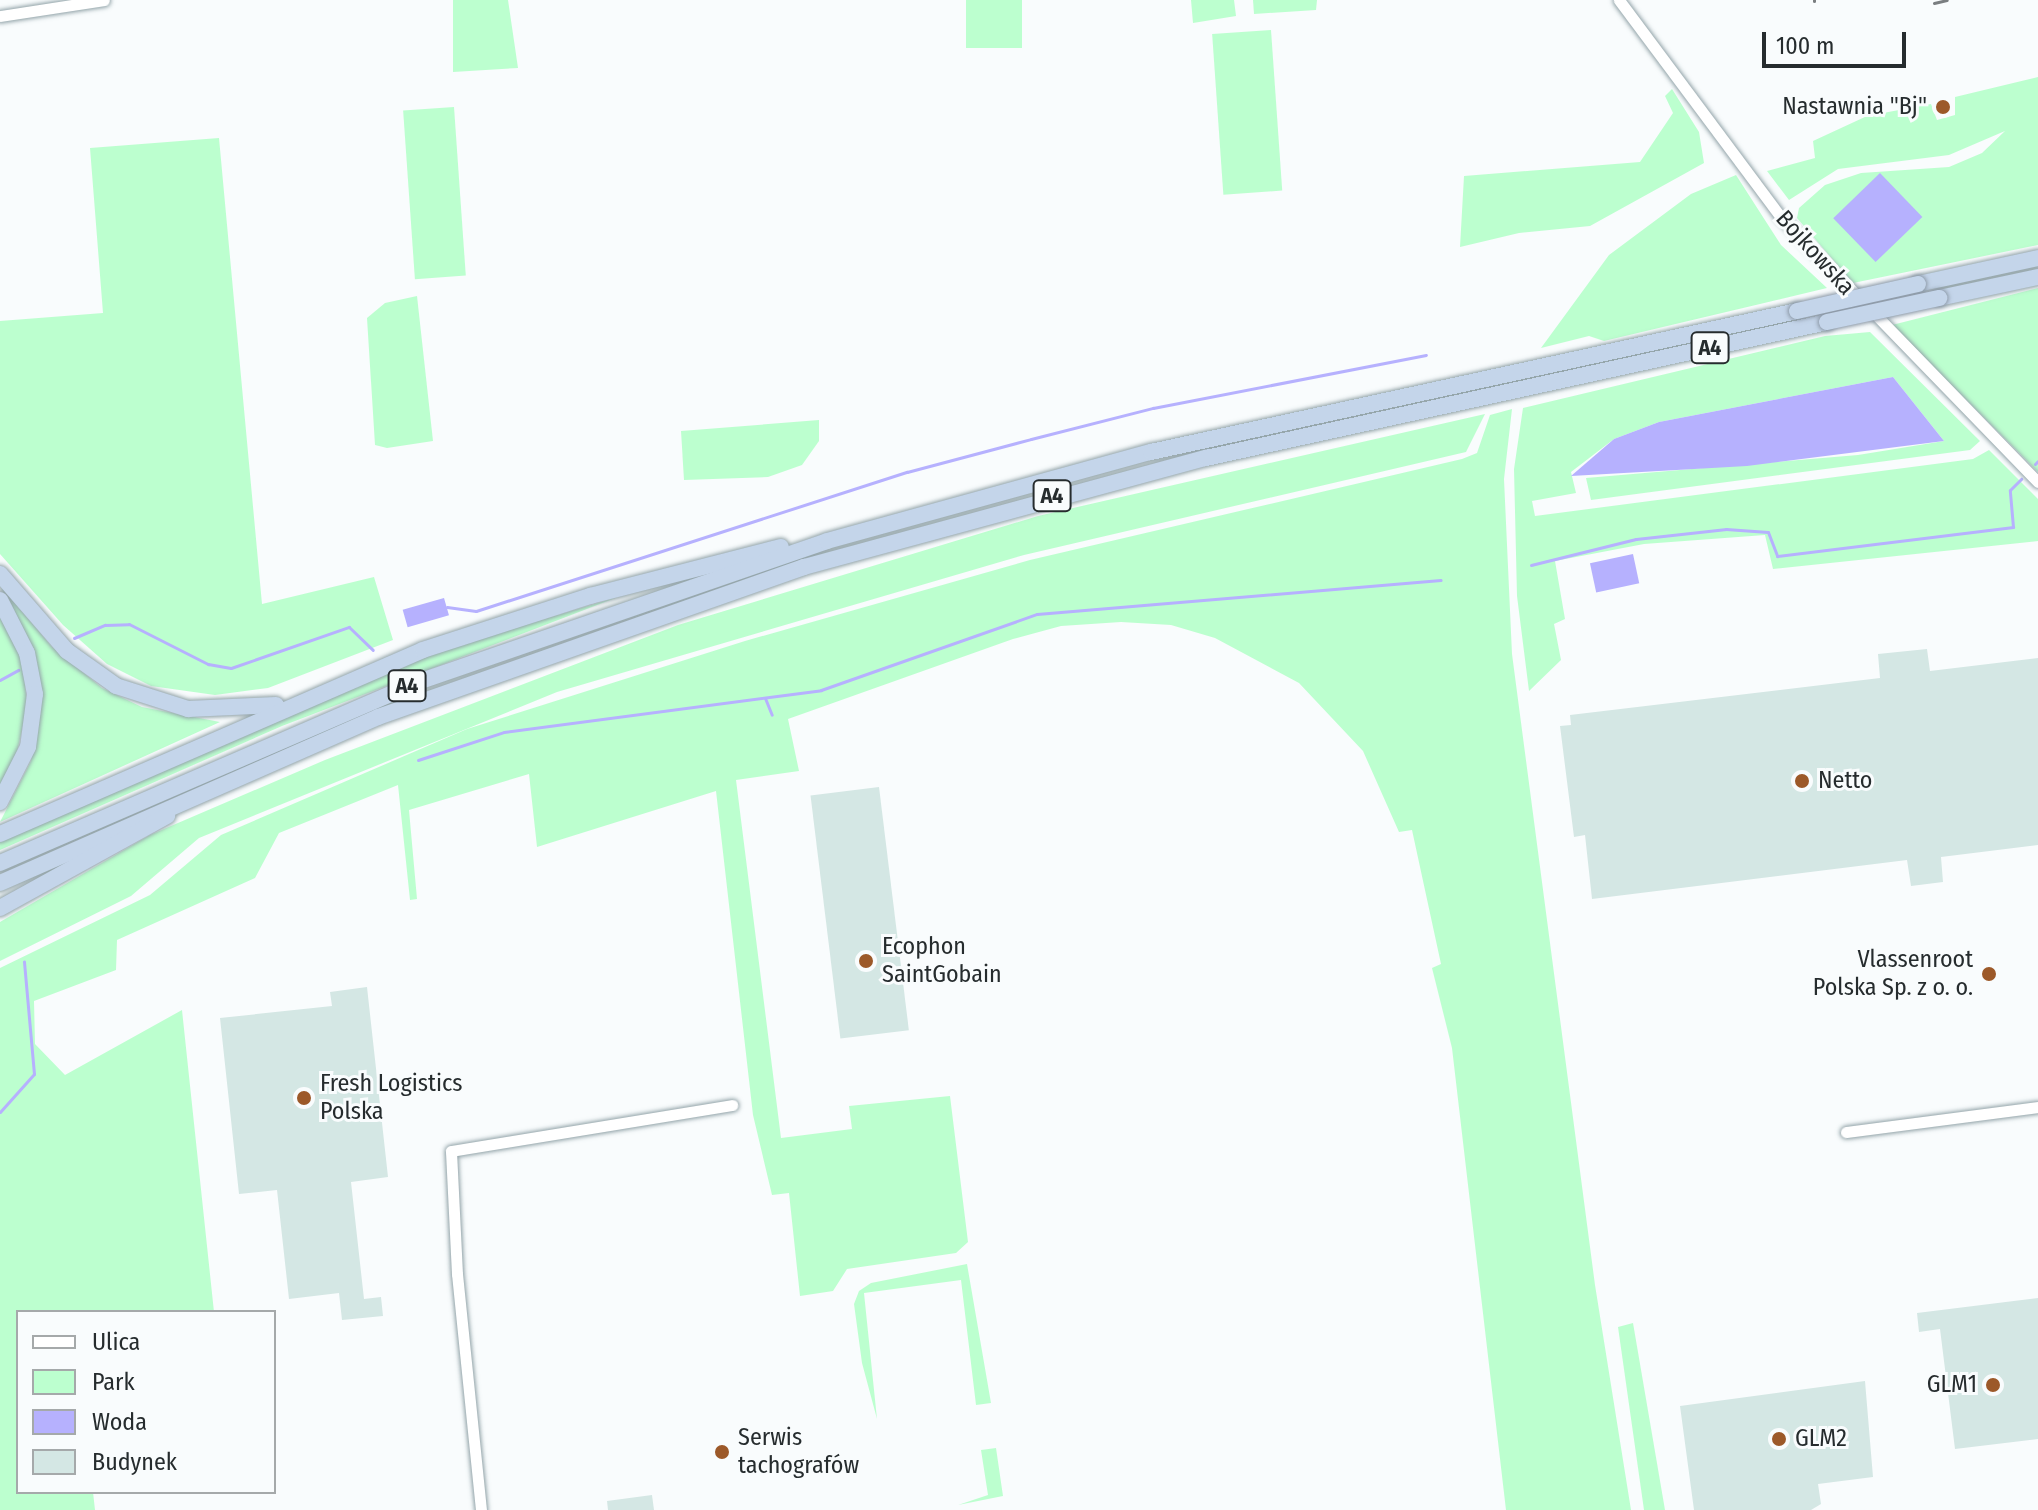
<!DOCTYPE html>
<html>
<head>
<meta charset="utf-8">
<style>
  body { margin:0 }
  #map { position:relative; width:2038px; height:1510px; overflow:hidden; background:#f9fcfd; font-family:"Fira Sans Condensed",sans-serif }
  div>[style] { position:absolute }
  .green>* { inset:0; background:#bcffcf; transform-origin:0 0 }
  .water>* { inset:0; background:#b6b1fe; transform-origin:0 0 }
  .stream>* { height:3px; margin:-1.5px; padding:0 1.5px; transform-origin:1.5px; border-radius:1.5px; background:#b6b1fe }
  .building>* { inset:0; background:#d4e7e4; transform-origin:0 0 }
  .roads { filter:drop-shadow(0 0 2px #94a5aa) drop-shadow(0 0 2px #94a5aa) }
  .minor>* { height:11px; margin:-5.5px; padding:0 5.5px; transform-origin:5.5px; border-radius:5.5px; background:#fff }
  .highway>* { height:16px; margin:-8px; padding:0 8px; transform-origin:8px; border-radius:8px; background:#c4d5ea }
  .rail>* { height:3px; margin:-1.5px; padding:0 1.5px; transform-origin:1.5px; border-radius:1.5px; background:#7a7e80 }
  .bridges { filter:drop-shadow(0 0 2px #8d9aa8) drop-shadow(0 0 2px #8d9aa8) }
  .highway-bridge>* { height:16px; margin:-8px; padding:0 8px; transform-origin:8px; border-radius:8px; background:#c4d5ea }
  .dots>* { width:22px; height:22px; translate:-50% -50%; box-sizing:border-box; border:4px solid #f9fcfd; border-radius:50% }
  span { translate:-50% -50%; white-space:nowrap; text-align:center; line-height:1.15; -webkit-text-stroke:6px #f9fcfd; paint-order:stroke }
  .shield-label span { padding:2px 6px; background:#f9fcfd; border:2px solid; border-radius:6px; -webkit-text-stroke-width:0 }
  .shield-label { font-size:22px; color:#262c2e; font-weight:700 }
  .poi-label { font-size:24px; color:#262c2e }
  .right { translate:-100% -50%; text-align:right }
  .left { translate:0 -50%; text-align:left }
  .street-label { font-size:24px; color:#262c2e }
  .legend { position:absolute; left:16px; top:1310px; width:260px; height:184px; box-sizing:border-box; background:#f9fcfd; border:2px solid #a5a9aa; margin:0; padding:10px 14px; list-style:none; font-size:24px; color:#262c2e }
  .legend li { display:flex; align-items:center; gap:16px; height:40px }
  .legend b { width:40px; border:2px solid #a5a9aa }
  .scale { position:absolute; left:1762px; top:32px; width:144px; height:36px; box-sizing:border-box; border:4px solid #262c2e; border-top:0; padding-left:10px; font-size:24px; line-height:28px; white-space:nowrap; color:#262c2e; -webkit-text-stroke:6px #f9fcfd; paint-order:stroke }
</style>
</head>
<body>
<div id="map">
  <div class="green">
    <div style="clip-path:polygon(453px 0,508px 0,518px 68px,453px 72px)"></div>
    <div style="left:966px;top:0;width:56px;height:48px"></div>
    <div style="clip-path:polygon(1191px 0,1234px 0,1236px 16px,1193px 23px)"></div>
    <div style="clip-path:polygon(1253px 0,1317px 0,1316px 10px,1254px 14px)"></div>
    <div style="left:1271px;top:30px;width:161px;height:59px;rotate:86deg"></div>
    <div style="clip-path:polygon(2038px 77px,2038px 245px,1853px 283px,1797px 218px,1799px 208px,1825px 185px,1861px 173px,1949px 167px,1982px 153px,2005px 131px,1949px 155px,1838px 169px,1789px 200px,1767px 171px,1815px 158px,1813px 141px,1867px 116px,1931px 104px,1937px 120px,1955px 115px,1955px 97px)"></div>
    <div style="clip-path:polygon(1672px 89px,1699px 132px,1704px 163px,1590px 226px,1519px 233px,1460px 247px,1464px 176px,1640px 162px,1673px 113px,1665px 96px)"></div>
    <div style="left:454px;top:107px;width:169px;height:51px;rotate:86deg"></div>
    <div style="clip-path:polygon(219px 138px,262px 604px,374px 577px,393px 640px,268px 688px,215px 695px,151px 686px,107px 664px,63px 625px,0 554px,0 321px,103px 313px,90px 148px)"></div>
    <div style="clip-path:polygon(1736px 175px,1781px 245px,1827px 288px,1604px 341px,1589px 336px,1541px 348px,1609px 255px,1691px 194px)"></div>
    <div style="clip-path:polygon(2038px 288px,2038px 472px,1892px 325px)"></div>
    <div style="clip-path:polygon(417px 296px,433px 441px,387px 448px,375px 445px,367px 318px,385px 303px)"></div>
    <div style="clip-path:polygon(1870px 332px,1980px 441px,1970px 450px,1591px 500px,1586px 478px,1858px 455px,1944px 441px,1893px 377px,1659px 422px,1614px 439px,1571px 472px,1576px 493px,1532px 501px,1535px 516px,1973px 459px,1989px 450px,2038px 499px,2038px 541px,1773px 569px,1765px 535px,1644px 544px,1555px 561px,1565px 619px,1554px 624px,1561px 660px,1529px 691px,1517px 596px,1514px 469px,1523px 408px,1825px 336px)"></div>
    <div style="clip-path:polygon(1512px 409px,1504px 479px,1512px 654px,1595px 1285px,1631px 1510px,1506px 1510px,1452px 1048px,1432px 968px,1441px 964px,1412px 830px,1399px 832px,1363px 751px,1299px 683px,1215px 638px,1171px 625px,1121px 622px,1061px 626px,1013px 639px,788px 719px,799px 771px,736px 780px,781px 1138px,852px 1129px,849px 1106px,950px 1096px,968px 1242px,956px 1253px,847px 1269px,833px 1291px,800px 1296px,789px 1193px,772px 1195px,753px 1115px,716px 791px,537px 847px,529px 774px,409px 810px,417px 899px,410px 900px,398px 785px,279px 833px,255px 878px,117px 940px,116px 970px,34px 1001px,35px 1044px,65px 1075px,182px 1010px,214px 1312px,18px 1312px,18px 1492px,93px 1492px,95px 1510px,0 1510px,0 968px,150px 895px,221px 835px,467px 729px,745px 641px,1030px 560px,1462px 459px,1477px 453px,1490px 415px)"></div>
    <div style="clip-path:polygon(1485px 414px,1466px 452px,1024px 555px,557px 692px,199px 838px,131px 896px,0 961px,0 922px,150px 835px,325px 760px,678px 625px,1038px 516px)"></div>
    <div style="clip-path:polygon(819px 420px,819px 441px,802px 465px,768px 477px,684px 480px,681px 431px)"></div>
    <div style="clip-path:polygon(0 585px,51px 646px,102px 688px,142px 707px,220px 722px,0 822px,31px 761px,41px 711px,33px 648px)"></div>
    <div style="clip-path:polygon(618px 597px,282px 726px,0 850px,0 841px,341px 691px,451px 647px)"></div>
    <div style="clip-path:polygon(0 609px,23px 661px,27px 707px,17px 752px,0 789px)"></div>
    <div style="clip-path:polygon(967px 1264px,991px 1403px,976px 1405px,961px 1280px,864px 1293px,877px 1419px,862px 1363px,854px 1304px,859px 1291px,871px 1283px)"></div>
    <div style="clip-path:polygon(1633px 1323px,1665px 1510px,1644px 1510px,1618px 1327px)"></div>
    <div style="clip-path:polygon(996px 1448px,1003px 1496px,958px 1505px,988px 1495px,981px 1450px)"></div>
  </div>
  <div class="water">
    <div style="left:1880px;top:173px;width:61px;height:65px;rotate:46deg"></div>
    <div style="clip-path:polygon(1893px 377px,1944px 441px,1747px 466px,1571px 476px,1614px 439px,1659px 422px)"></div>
    <div style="left:1633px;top:554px;width:30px;height:44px;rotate:78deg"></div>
    <div style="left:444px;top:598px;width:18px;height:43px;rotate:74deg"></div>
  </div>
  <div class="stream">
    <div style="left:2035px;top:464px;width:4px;rotate:-45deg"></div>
    <div style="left:1531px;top:565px;width:108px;rotate:-13.9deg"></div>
    <div style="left:1636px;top:539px;width:91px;rotate:-6.3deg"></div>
    <div style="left:1726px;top:529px;width:42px;rotate:4.1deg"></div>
    <div style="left:1768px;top:532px;width:26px;rotate:69deg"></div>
    <div style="left:1777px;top:556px;width:238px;rotate:-7deg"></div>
    <div style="left:2013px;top:527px;width:37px;rotate:-95deg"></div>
    <div style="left:2010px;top:490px;width:16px;rotate:-45deg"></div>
    <div style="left:447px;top:607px;width:29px;rotate:8deg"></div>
    <div style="left:476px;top:611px;width:453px;rotate:-17.9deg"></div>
    <div style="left:907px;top:472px;width:128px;rotate:-14.9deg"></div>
    <div style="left:1031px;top:439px;width:126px;rotate:-14.3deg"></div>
    <div style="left:1153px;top:408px;width:278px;rotate:-11deg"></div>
    <div style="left:74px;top:638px;width:34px;rotate:-23deg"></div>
    <div style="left:105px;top:625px;width:24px;rotate:-2deg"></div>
    <div style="left:129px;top:624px;width:89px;rotate:26.9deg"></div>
    <div style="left:208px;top:664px;width:23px;rotate:10deg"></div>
    <div style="left:231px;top:668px;width:125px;rotate:-19.2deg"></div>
    <div style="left:349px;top:627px;width:33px;rotate:44deg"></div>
    <div style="left:0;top:680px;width:21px;rotate:-29deg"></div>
    <div style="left:765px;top:698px;width:18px;rotate:68deg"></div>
    <div style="left:418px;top:760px;width:90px;rotate:-18deg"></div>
    <div style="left:504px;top:732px;width:320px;rotate:-7.5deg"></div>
    <div style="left:821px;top:690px;width:229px;rotate:-19.4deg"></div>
    <div style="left:1037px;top:614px;width:405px;rotate:-4.8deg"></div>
    <div style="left:0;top:1112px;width:51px;rotate:-48.2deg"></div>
    <div style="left:34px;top:1074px;width:113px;rotate:-95.1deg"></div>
  </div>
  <div class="building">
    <div style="clip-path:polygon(1927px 649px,1930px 671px,2038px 658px,2038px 845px,1941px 857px,1943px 882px,1911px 886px,1907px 860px,1592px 899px,1585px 835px,1574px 837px,1560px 726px,1571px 725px,1570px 715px,1880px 678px,1878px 654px)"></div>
    <div style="left:879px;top:787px;width:245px;height:69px;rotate:83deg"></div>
    <div style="clip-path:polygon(367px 987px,388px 1177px,351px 1182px,364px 1299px,381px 1297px,383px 1316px,342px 1320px,339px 1293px,289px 1299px,277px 1190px,239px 1194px,220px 1018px,332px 1006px,330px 992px)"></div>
    <div style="clip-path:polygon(2038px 1298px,2038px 1439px,1955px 1449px,1940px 1329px,1919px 1332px,1917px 1313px)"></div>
    <div style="clip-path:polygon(1865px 1381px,1873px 1477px,1818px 1484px,1821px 1504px,1811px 1510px,1694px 1510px,1680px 1406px)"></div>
    <div style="clip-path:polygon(652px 1495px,654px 1510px,608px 1510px,607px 1501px)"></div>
  </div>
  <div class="roads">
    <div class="minor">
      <div style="left:1619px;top:0;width:271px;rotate:53.3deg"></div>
      <div style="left:1781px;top:217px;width:369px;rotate:45.9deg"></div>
      <div style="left:0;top:16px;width:105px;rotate:-8.7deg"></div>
      <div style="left:1846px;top:1132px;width:194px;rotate:-7.4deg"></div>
      <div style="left:481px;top:1510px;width:237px;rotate:-95.8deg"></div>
      <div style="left:457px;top:1274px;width:123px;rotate:-92.8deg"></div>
      <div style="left:451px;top:1151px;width:285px;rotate:-9.3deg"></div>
    </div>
    <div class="highway">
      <div style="left:1918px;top:284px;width:123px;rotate:-12.2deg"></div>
      <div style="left:1939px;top:298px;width:101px;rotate:-12deg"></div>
      <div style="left:0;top:574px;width:102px;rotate:49deg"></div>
      <div style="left:67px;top:651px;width:60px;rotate:35.5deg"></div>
      <div style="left:116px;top:686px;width:76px;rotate:17.7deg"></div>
      <div style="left:188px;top:709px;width:88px;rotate:-2.6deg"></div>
      <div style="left:0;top:600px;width:59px;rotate:63deg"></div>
      <div style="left:27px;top:653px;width:42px;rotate:79deg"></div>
      <div style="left:35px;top:694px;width:53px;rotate:97.5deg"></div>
      <div style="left:28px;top:747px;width:62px;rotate:117deg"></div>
      <div style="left:0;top:834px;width:461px;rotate:-23.5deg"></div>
      <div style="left:423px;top:650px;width:176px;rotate:-17.9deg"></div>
      <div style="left:590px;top:596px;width:197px;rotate:-14.4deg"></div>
      <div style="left:0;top:863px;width:456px;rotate:-23.4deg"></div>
      <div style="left:418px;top:682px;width:433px;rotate:-19deg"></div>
      <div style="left:827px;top:541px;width:336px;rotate:-15.4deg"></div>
      <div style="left:1151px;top:452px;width:661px;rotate:-12.31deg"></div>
      <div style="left:0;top:883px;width:413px;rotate:-23.7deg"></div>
      <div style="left:378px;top:717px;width:452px;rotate:-19.4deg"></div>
      <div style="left:804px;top:567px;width:417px;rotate:-15.2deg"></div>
      <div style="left:1206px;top:458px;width:636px;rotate:-12.35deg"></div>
      <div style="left:0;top:908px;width:191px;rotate:-28.9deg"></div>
    </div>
  </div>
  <div class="rail">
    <div style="left:1814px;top:1px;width:1px;rotate:-90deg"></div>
    <div style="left:1934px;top:3px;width:13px;rotate:-13deg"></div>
  </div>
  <div class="bridges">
    <div class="highway-bridge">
      <div style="left:1797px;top:311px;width:124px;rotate:-12.6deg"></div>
      <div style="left:1827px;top:322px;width:115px;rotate:-12.1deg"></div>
    </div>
  </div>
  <div class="dots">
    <div style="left:1943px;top:107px;background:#9c5929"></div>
    <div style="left:1802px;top:781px;background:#9c5929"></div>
    <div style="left:866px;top:961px;background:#9c5929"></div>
    <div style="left:1989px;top:974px;background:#9c5929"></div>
    <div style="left:304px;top:1098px;background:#9c5929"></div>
    <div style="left:1993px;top:1385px;background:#9c5929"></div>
    <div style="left:1779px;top:1439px;background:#9c5929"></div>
    <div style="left:722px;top:1452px;background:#9c5929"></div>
  </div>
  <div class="shield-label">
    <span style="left:1710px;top:348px">A4</span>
    <span style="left:1052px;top:496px">A4</span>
    <span style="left:407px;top:686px">A4</span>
  </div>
  <div class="poi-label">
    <span class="right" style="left:1927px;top:107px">Nastawnia "Bj"</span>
    <span class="left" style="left:1818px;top:781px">Netto</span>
    <span class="left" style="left:882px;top:961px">Ecophon<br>SaintGobain</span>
    <span class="right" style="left:1973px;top:974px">Vlassenroot<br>Polska Sp. z o. o.</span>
    <span class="left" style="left:320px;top:1098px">Fresh Logistics<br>Polska</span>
    <span class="right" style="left:1977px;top:1385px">GLM1</span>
    <span class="left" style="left:738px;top:1452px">Serwis<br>tachografów</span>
    <span class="left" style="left:1795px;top:1439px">GLM2</span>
  </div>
  <div class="street-label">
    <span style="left:1815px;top:253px;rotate:48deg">Bojkowska</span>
  </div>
  <ul class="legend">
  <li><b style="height:10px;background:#fff"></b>Ulica</li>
  <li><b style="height:22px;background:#bcffcf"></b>Park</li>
  <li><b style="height:22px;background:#b6b1fe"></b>Woda</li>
  <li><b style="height:22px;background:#d4e7e4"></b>Budynek</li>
  </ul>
  <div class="scale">100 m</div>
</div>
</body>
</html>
